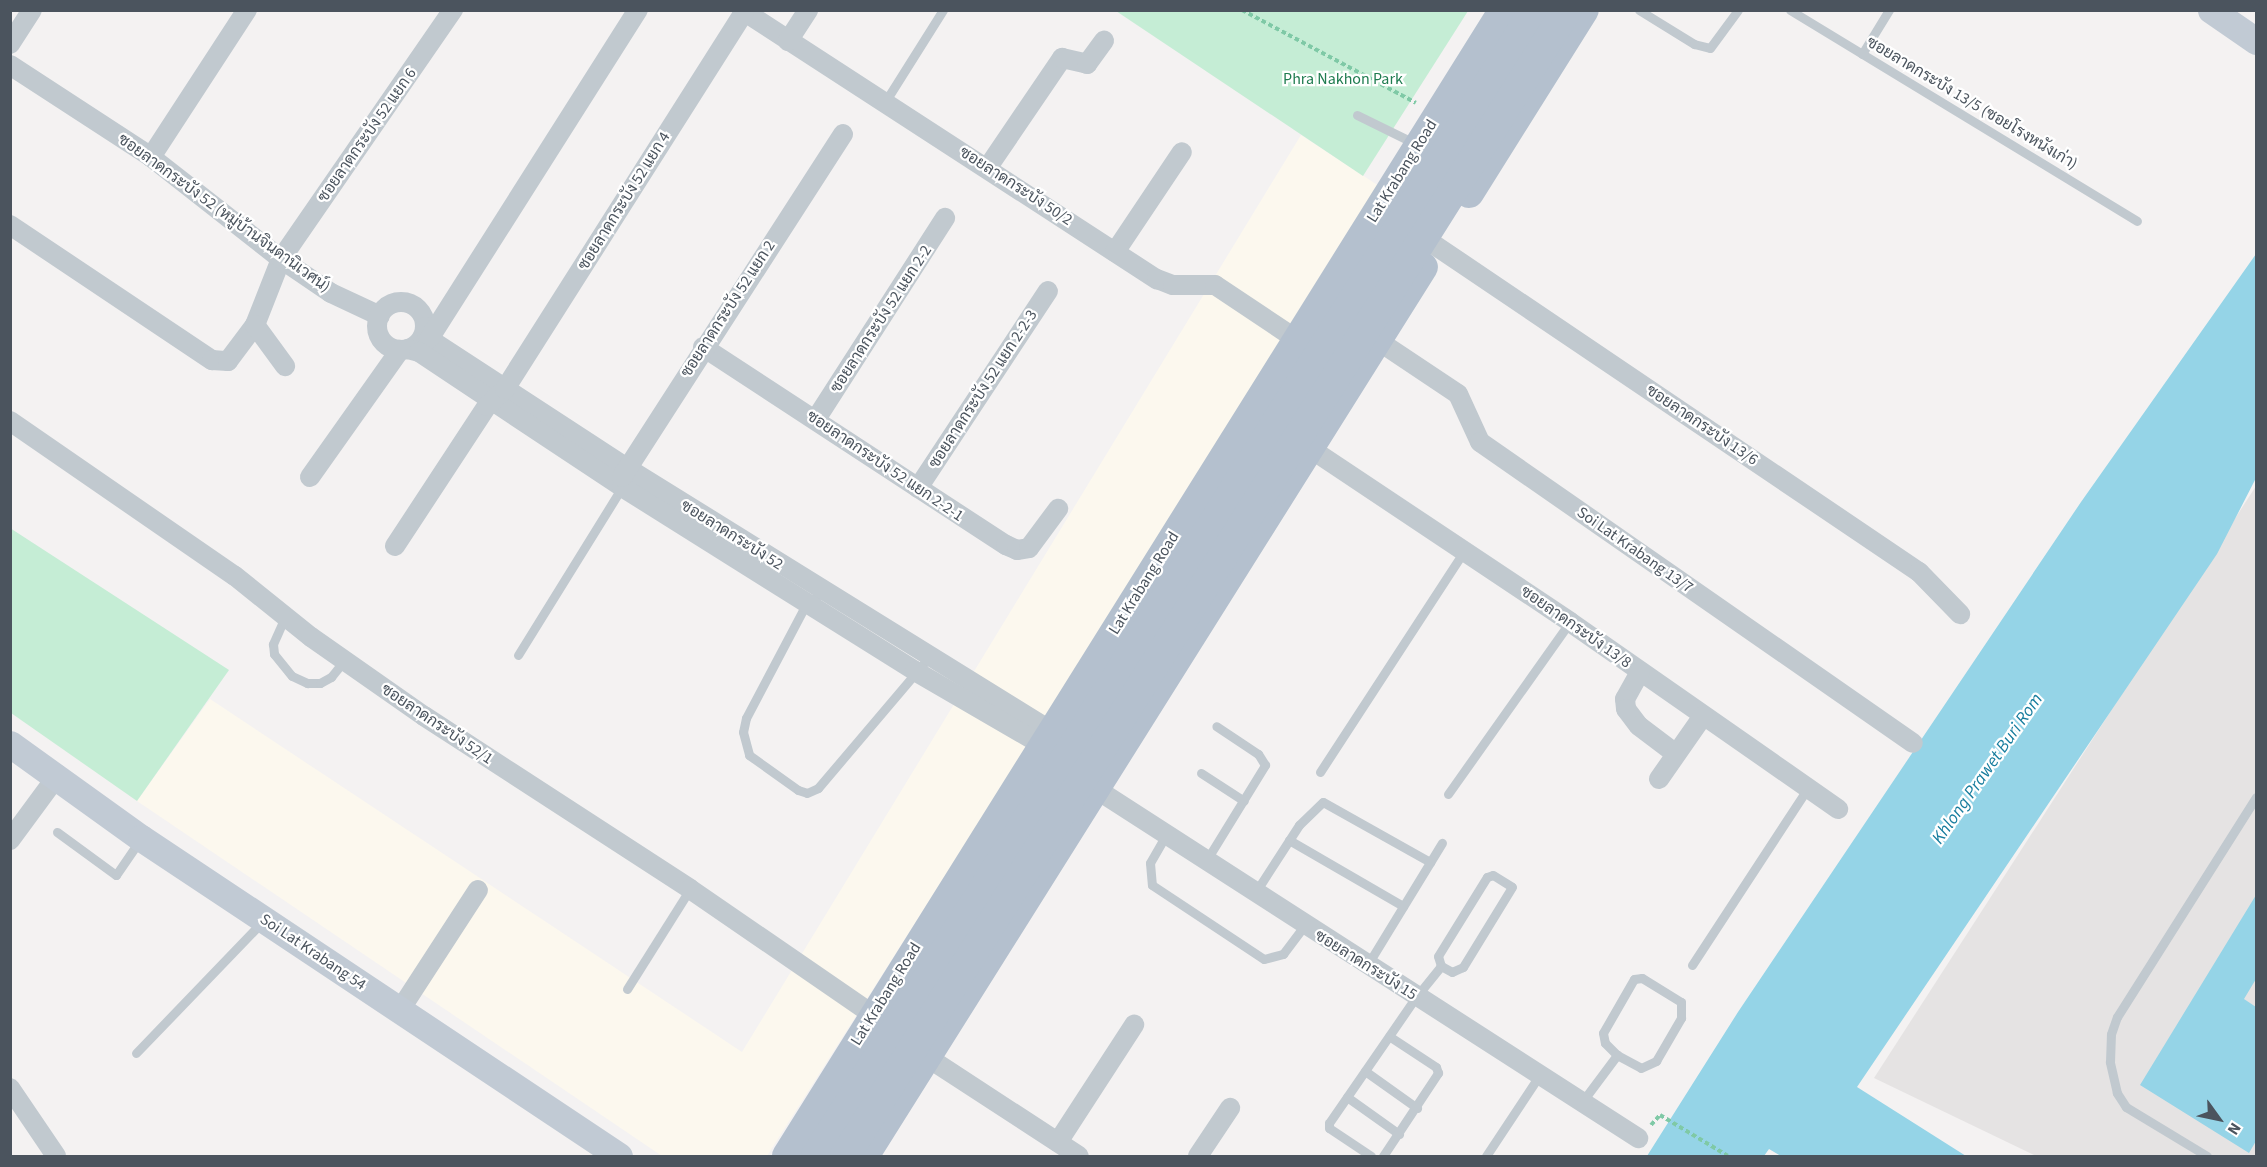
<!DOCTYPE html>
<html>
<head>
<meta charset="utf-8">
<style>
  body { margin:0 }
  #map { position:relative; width:2267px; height:1167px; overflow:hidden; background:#f4f2f2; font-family:"Source Sans 3",Sarabun,sans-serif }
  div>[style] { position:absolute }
  .commercial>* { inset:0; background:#fcf8ee }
  .education>* { inset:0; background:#e5e3e3 }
  .green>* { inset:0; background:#c5edd5 }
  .water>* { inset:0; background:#95d4e7 }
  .path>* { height:4px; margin-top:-2px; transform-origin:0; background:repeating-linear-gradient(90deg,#7fc9a6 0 4.5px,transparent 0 7.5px) }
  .service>* { height:9px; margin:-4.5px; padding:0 4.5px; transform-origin:4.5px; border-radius:4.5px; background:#c1c9cf }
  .minor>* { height:20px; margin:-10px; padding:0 10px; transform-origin:10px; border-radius:10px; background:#c1c9cf }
  .minor>.ring { margin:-10px; padding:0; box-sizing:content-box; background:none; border:20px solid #c1c9cf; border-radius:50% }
  .secondary>* { height:27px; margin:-13.5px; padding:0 13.5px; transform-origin:13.5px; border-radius:13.5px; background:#c1cad4 }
  .primary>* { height:30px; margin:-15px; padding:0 15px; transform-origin:15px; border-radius:15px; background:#b4c0ce }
  .primary-bridge>* { height:30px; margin:-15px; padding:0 15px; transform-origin:15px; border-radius:15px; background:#b4c0ce }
  span { translate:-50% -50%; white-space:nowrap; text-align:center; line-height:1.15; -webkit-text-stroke:4.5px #fff; paint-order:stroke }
  .park-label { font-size:16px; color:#1f7c50 }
  .street-label { font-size:16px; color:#4b545e }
  .water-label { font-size:18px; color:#177d9e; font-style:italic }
  .frame { position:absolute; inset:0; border:12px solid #4b545e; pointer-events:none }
  .north { position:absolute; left:2189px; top:1089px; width:60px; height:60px; -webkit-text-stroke:4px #fff; paint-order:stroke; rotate:123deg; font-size:16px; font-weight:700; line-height:24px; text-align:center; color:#4b545e }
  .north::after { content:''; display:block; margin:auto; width:21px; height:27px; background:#4b545e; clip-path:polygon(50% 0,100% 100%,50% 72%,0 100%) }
</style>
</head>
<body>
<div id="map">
  <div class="commercial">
    <div style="clip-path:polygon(1301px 135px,1382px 188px,767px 1156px,662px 1156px,137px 801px,210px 699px,742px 1052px)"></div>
  </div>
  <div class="education">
    <div style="clip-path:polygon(2256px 486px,2256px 1156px,2036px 1156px,1874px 1078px)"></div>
  </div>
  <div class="green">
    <div style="clip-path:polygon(1116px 11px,1468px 11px,1363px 176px)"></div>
    <div style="clip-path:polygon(10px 528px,229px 670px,137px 801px,11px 713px)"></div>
  </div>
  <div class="water">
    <div style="clip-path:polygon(2256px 254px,2256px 478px,2217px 554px,1857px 1087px,1966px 1156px,1781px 1156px,1769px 1149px,1764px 1156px,1647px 1156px,1738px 1012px,2081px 502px)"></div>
    <div style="clip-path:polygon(2256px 895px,2256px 979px,2244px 999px,2256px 1007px,2256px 1141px,2249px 1153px,2140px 1085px)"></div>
  </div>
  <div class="path">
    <div style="left:1242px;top:10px;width:197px;rotate:28.1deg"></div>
    <div style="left:1651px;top:1125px;width:13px;rotate:-48deg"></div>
    <div style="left:1660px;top:1115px;width:79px;rotate:31.1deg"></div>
  </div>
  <div class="service">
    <div style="left:1639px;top:10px;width:65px;rotate:31.7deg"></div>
    <div style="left:1694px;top:44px;width:16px;rotate:14deg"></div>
    <div style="left:1710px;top:48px;width:47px;rotate:-53.6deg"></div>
    <div style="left:1790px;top:10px;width:406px;rotate:31.3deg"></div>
    <div style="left:1862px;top:54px;width:52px;rotate:-58.5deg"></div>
    <div style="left:885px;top:102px;width:109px;rotate:-57.8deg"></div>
    <div style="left:1357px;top:115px;width:66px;rotate:26.2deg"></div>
    <div style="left:822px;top:591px;width:27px;rotate:135deg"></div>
    <div style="left:803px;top:610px;width:122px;rotate:117.8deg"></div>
    <div style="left:746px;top:718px;width:14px;rotate:102deg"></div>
    <div style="left:743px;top:732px;width:24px;rotate:75deg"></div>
    <div style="left:749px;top:755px;width:60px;rotate:35.5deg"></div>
    <div style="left:798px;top:790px;width:9px;rotate:18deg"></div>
    <div style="left:807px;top:793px;width:12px;rotate:-24deg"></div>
    <div style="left:818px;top:788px;width:172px;rotate:-49.7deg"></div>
    <div style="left:285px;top:617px;width:30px;rotate:114deg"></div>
    <div style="left:273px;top:644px;width:10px;rotate:84deg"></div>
    <div style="left:274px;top:654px;width:28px;rotate:51deg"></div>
    <div style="left:292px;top:676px;width:17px;rotate:25deg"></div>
    <div style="left:307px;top:683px;width:13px"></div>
    <div style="left:320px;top:683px;width:13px;rotate:-29deg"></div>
    <div style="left:331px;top:677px;width:21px;rotate:-51deg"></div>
    <div style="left:518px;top:655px;width:198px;rotate:-58.2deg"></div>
    <div style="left:1320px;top:772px;width:264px;rotate:-56.9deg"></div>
    <div style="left:1201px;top:773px;width:51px;rotate:33.1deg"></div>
    <div style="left:1448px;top:794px;width:211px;rotate:-54.7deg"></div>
    <div style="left:57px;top:832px;width:73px;rotate:36.1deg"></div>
    <div style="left:116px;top:875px;width:42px;rotate:-55.6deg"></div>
    <div style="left:1166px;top:835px;width:32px;rotate:120deg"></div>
    <div style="left:1150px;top:863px;width:22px;rotate:85deg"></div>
    <div style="left:1152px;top:885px;width:134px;rotate:33.5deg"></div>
    <div style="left:1264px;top:959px;width:20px;rotate:-15deg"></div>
    <div style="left:1283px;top:954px;width:35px;rotate:-53deg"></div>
    <div style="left:1289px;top:840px;width:132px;rotate:30.1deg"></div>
    <div style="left:1206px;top:861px;width:113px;rotate:-58.4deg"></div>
    <div style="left:1265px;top:765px;width:13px;rotate:-122deg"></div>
    <div style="left:1258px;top:754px;width:50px;rotate:-146.3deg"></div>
    <div style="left:1255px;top:893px;width:81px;rotate:-57.1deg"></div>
    <div style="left:1299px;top:825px;width:33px;rotate:-44deg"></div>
    <div style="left:1323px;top:802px;width:123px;rotate:29.3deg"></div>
    <div style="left:1368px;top:964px;width:142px;rotate:-58.6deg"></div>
    <div style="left:1692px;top:965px;width:212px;rotate:-56.8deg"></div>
    <div style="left:627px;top:989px;width:118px;rotate:-57.8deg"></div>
    <div style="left:136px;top:1053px;width:183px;rotate:-46.1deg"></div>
    <div style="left:1365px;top:1071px;width:64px;rotate:35.4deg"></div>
    <div style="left:1347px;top:1097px;width:64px;rotate:35.4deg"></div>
    <div style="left:1582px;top:1102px;width:59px;rotate:-53.3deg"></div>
    <div style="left:1617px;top:1055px;width:27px;rotate:28deg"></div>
    <div style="left:1641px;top:1068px;width:17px;rotate:-25deg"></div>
    <div style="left:1656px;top:1061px;width:50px;rotate:-59.8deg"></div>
    <div style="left:1681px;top:1018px;width:16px;rotate:-90deg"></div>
    <div style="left:1681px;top:1002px;width:46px;rotate:-148.4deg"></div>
    <div style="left:1642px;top:978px;width:8px;rotate:173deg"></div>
    <div style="left:1634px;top:979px;width:62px;rotate:119.9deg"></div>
    <div style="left:1603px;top:1033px;width:10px;rotate:79deg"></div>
    <div style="left:1605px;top:1043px;width:17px;rotate:45deg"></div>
    <div style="left:1371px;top:1156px;width:50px;rotate:-146.3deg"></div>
    <div style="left:1329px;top:1128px;width:5px;rotate:-90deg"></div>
    <div style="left:1329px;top:1123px;width:153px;rotate:-55.4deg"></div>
    <div style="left:1416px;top:997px;width:40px;rotate:-51deg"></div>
    <div style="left:1441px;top:966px;width:10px;rotate:-107deg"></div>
    <div style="left:1438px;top:956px;width:93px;rotate:-58.2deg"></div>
    <div style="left:1487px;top:877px;width:6px;rotate:-18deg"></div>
    <div style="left:1493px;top:875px;width:22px;rotate:32deg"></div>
    <div style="left:1512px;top:887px;width:94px;rotate:121.5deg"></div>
    <div style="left:1463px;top:967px;width:12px;rotate:156deg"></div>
    <div style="left:1452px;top:972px;width:13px;rotate:-151deg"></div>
    <div style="left:1383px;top:1156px;width:100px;rotate:-56.5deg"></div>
    <div style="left:1438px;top:1073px;width:6px;rotate:-108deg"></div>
    <div style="left:1436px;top:1067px;width:56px;rotate:-146.6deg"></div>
    <div style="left:1486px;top:1156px;width:96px;rotate:-56.5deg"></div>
    <div style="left:2207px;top:1156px;width:95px;rotate:-148.8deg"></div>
    <div style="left:2126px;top:1107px;width:17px;rotate:-123deg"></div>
    <div style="left:2117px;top:1093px;width:32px;rotate:-103deg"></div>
    <div style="left:2110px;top:1062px;width:28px;rotate:-88deg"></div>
    <div style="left:2111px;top:1034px;width:18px;rotate:-71deg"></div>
    <div style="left:2117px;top:1017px;width:260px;rotate:-57.7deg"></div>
  </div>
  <div class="minor">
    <div style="left:742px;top:10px;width:495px;rotate:33deg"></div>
    <div style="left:1157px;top:279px;width:17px;rotate:21deg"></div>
    <div style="left:1173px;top:285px;width:42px"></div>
    <div style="left:1215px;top:285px;width:97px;rotate:33.7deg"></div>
    <div style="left:788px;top:41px;width:37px;rotate:-57deg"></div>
    <div style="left:10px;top:44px;width:40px;rotate:-57.1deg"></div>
    <div style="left:10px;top:65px;width:168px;rotate:33.1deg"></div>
    <div style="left:151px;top:157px;width:165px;rotate:38.1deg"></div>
    <div style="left:281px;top:259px;width:60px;rotate:34.2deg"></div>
    <div style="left:331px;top:293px;width:54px;rotate:25.1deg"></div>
    <div style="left:151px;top:157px;width:176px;rotate:-56.9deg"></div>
    <div style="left:988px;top:167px;width:132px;rotate:-55.8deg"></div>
    <div style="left:1062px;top:58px;width:26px;rotate:13deg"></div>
    <div style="left:1087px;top:64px;width:29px;rotate:-54deg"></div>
    <div style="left:10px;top:225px;width:243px;rotate:33.8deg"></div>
    <div style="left:212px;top:360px;width:16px;rotate:4deg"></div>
    <div style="left:228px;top:361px;width:45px;rotate:-53.1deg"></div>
    <div style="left:255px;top:325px;width:71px;rotate:-68.5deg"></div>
    <div style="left:281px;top:259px;width:303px;rotate:-55.4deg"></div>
    <div style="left:1436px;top:246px;width:583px;rotate:34.02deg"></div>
    <div style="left:1919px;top:572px;width:59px;rotate:45.7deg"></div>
    <div style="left:1115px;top:252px;width:120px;rotate:-56.2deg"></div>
    <div class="ring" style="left:377px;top:302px;width:28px;height:28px"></div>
    <div style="left:255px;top:325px;width:51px;rotate:53.8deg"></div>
    <div style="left:425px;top:327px;width:13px;rotate:72deg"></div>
    <div style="left:429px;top:339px;width:236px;rotate:33.1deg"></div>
    <div style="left:627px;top:468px;width:499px;rotate:31.8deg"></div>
    <div style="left:429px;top:339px;width:390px;rotate:-57.6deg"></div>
    <div style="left:1377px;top:340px;width:97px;rotate:33.7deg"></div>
    <div style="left:1458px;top:394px;width:53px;rotate:65.4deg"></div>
    <div style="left:1480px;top:442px;width:527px;rotate:34.81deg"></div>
    <div style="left:703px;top:347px;width:362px;rotate:33.2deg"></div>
    <div style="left:1006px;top:545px;width:12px;rotate:24deg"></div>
    <div style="left:1017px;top:550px;width:12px;rotate:-9deg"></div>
    <div style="left:1029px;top:548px;width:49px;rotate:-53.4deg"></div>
    <div style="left:408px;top:349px;width:11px;rotate:15deg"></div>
    <div style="left:419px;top:352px;width:244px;rotate:33.6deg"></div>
    <div style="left:622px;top:487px;width:346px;rotate:32.1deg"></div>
    <div style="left:915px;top:671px;width:147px;rotate:30.2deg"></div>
    <div style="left:816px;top:419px;width:239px;rotate:-57.3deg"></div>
    <div style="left:10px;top:421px;width:273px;rotate:34.6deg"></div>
    <div style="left:235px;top:576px;width:97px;rotate:38.8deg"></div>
    <div style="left:311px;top:637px;width:138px;rotate:35deg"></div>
    <div style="left:424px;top:716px;width:317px;rotate:33deg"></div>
    <div style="left:690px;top:889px;width:222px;rotate:34.5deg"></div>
    <div style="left:1311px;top:449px;width:311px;rotate:33.7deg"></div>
    <div style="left:1570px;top:622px;width:327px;rotate:34.9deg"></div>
    <div style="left:310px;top:477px;width:156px;rotate:-54.7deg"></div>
    <div style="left:622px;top:477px;width:408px;rotate:-57.2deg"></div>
    <div style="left:918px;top:488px;width:236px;rotate:-56.6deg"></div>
    <div style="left:395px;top:546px;width:168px;rotate:-56.7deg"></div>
    <div style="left:487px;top:406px;width:25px;rotate:-43deg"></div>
    <div style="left:505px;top:389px;width:446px;rotate:-57.6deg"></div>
    <div style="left:1640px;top:672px;width:31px;rotate:119deg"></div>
    <div style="left:1625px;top:699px;width:10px;rotate:84deg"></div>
    <div style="left:1626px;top:709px;width:21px;rotate:53deg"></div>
    <div style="left:1639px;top:726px;width:46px;rotate:37.1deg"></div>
    <div style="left:1659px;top:779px;width:77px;rotate:-55.1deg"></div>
    <div style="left:1096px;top:789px;width:645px;rotate:32.78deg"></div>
    <div style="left:10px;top:840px;width:81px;rotate:-53.6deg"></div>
    <div style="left:400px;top:1010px;width:143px;rotate:-57deg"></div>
    <div style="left:927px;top:1057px;width:181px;rotate:33.1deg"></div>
    <div style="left:10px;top:1088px;width:82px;rotate:55.9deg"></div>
    <div style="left:1058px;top:1142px;width:140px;rotate:-57deg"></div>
    <div style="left:1198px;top:1156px;width:58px;rotate:-56.3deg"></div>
  </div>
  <div class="secondary">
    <div style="left:2211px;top:10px;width:55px;rotate:34.6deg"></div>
    <div style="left:10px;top:744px;width:161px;rotate:35.7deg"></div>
    <div style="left:141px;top:838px;width:574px;rotate:33.63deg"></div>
  </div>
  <div class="primary">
    <div style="left:1469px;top:193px;width:216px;rotate:-57.9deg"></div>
    <div style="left:787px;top:1156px;width:1352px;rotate:-57.97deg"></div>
    <div style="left:864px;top:1156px;width:1050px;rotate:-57.84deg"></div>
  </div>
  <div class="primary-bridge">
    <div style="left:816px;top:1156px;width:1353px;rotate:-57.9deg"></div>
    <div style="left:845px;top:1156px;width:1354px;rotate:-57.79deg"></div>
  </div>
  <div class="park-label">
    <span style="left:1343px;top:79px">Phra Nakhon Park</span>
  </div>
  <div class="street-label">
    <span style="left:1972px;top:103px;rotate:31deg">ซอยลาดกระบัง 13/5 (ซอยโรงหนังเก่า)</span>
    <span style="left:367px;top:135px;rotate:-55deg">ซอยลาดกระบัง 52 แยก 6</span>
    <span style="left:1402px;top:171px;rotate:-58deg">Lat Krabang Road</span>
    <span style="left:1016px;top:186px;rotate:33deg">ซอยลาดกระบัง 50/2</span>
    <span style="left:624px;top:201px;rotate:-58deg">ซอยลาดกระบัง 52 แยก 4</span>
    <span style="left:224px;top:213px;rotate:36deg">ซอยลาดกระบัง 52 (หมู่บ้านจินดานิเวศน์)</span>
    <span style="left:728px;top:309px;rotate:-57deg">ซอยลาดกระบัง 52 แยก 2</span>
    <span style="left:881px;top:319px;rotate:-57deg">ซอยลาดกระบัง 52 แยก 2-2</span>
    <span style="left:983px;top:389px;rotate:-57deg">ซอยลาดกระบัง 52 แยก 2-2-3</span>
    <span style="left:1702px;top:425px;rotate:34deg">ซอยลาดกระบัง 13/6</span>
    <span style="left:885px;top:466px;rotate:34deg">ซอยลาดกระบัง 52 แยก 2-2-1</span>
    <span style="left:732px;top:535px;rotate:32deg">ซอยลาดกระบัง 52</span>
    <span style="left:1635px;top:550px;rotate:35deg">Soi Lat Krabang 13/7</span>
    <span style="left:1144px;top:583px;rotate:-58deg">Lat Krabang Road</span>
    <span style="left:1576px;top:627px;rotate:35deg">ซอยลาดกระบัง 13/8</span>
    <span style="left:437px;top:724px;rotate:34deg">ซอยลาดกระบัง 52/1</span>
    <span style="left:313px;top:952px;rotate:34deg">Soi Lat Krabang 54</span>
    <span style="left:1366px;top:965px;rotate:32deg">ซอยลาดกระบัง 15</span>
    <span style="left:886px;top:994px;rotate:-58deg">Lat Krabang Road</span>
  </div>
  <div class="water-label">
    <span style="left:1988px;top:769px;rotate:-55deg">Khlong Prawet Buri Rom</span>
  </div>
  <div class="frame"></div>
  <div class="north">N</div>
</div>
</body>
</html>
